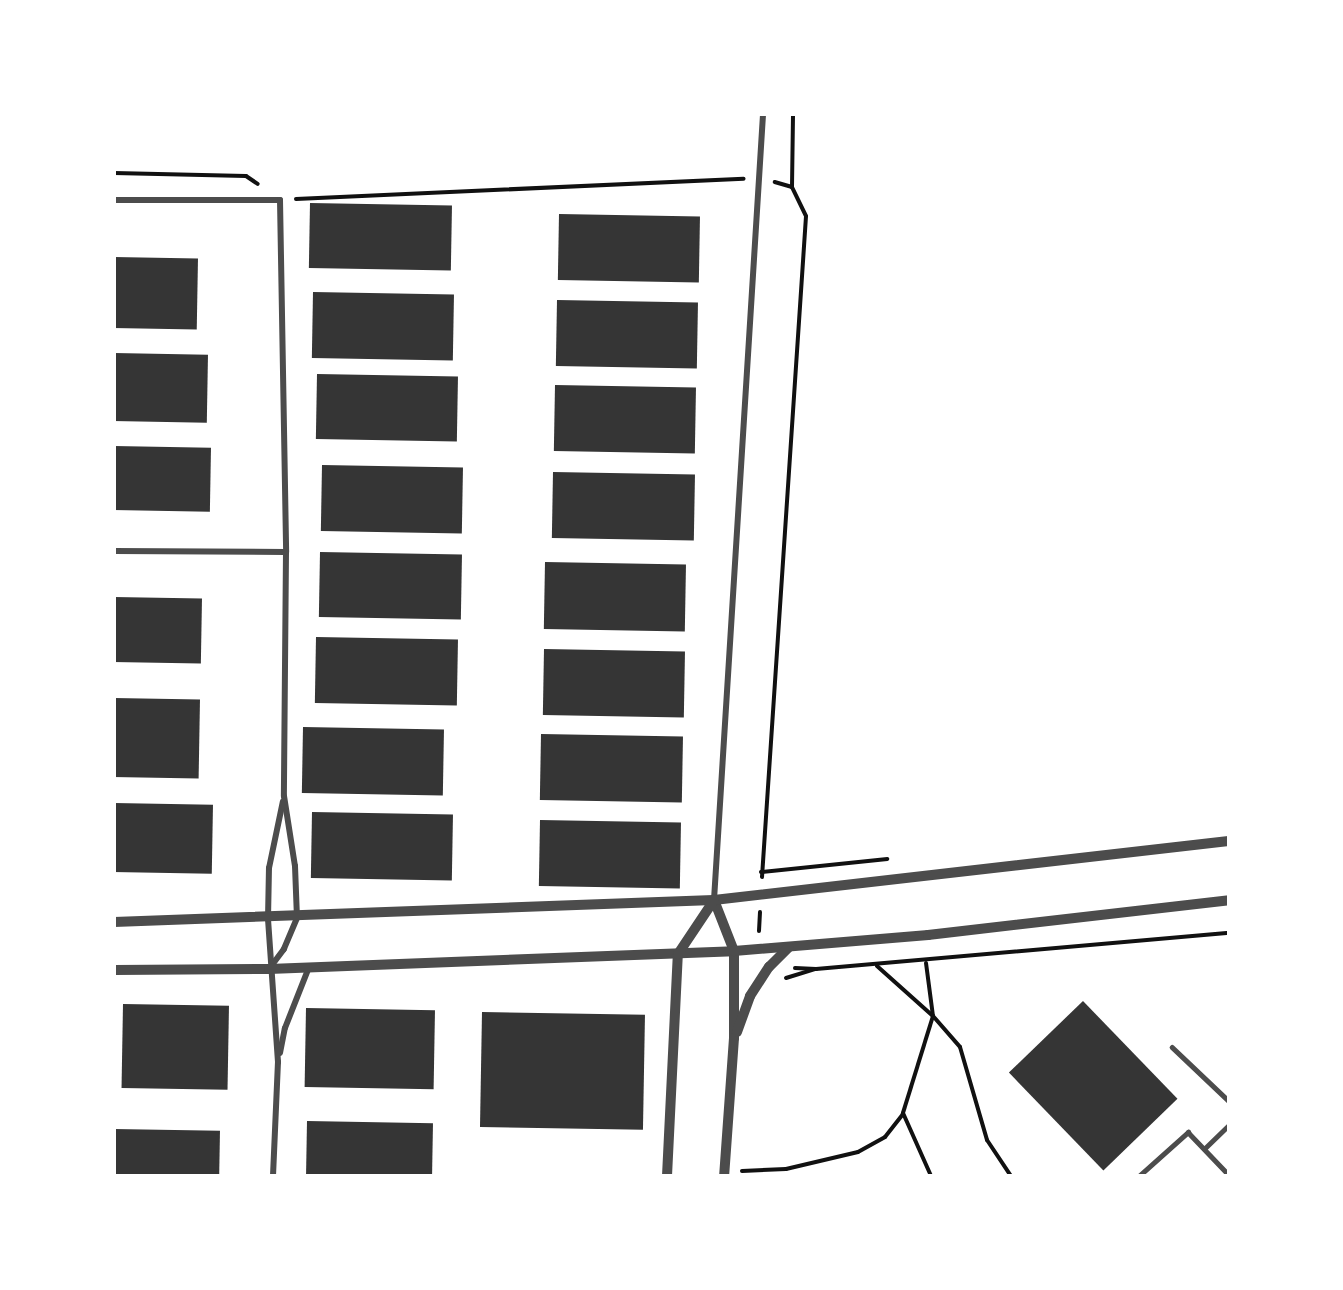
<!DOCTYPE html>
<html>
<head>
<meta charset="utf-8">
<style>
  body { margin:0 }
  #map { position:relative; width:1343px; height:1290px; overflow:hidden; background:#fff; font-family:Rubik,sans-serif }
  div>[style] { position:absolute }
  .building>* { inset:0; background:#353535; transform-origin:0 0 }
  .path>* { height:4px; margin:-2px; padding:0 2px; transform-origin:2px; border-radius:2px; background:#111 }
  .service>* { height:4.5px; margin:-2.25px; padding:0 2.25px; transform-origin:2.25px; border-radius:2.25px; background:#4c4c4c }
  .minor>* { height:6px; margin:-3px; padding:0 3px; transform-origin:3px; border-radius:3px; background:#4c4c4c }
  .tertiary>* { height:10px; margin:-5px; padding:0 5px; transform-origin:5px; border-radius:5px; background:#4c4c4c }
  span { translate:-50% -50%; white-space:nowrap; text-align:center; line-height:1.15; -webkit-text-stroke:4.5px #fff; paint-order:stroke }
  .frame { position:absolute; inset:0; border:116px solid #fff; pointer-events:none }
</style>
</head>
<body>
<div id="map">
  <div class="building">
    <div style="left:310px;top:203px;width:142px;height:65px;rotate:1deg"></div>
    <div style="left:559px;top:214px;width:141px;height:66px;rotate:1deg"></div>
    <div style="left:114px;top:257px;width:84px;height:71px;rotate:1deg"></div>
    <div style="left:313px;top:292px;width:141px;height:66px;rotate:1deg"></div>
    <div style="left:557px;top:300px;width:141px;height:66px;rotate:1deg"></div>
    <div style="left:114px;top:353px;width:94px;height:68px;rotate:1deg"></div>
    <div style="left:317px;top:374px;width:141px;height:65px;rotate:1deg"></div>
    <div style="left:555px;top:385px;width:141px;height:66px;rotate:1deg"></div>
    <div style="left:114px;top:446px;width:97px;height:64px;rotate:1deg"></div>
    <div style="left:322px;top:465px;width:141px;height:66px;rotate:1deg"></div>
    <div style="left:553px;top:472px;width:142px;height:66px;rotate:1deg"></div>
    <div style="left:320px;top:552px;width:142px;height:65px;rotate:1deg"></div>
    <div style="left:545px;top:562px;width:141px;height:67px;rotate:1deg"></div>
    <div style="left:114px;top:597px;width:88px;height:65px;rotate:1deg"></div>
    <div style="left:316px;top:637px;width:142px;height:66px;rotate:1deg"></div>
    <div style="left:544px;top:649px;width:141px;height:66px;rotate:1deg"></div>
    <div style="left:114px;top:698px;width:86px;height:79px;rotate:1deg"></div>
    <div style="left:303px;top:727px;width:141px;height:66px;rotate:1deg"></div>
    <div style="left:541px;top:734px;width:142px;height:66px;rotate:1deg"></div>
    <div style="left:114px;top:803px;width:99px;height:69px;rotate:1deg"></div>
    <div style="left:312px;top:812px;width:141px;height:66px;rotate:1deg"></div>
    <div style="left:540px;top:820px;width:141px;height:66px;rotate:1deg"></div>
    <div style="left:1083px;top:1001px;width:136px;height:103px;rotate:46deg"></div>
    <div style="left:123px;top:1004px;width:106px;height:84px;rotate:1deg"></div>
    <div style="left:306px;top:1008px;width:129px;height:79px;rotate:1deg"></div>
    <div style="left:482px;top:1012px;width:163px;height:115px;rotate:1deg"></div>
    <div style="left:307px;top:1121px;width:126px;height:55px;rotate:1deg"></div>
    <div style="left:114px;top:1129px;width:106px;height:47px;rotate:1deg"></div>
  </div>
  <div class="path">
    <div style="left:114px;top:173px;width:132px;rotate:1.3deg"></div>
    <div style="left:246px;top:176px;width:14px;rotate:34deg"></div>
    <div style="left:792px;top:187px;width:73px;rotate:-89.2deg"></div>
    <div style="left:296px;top:199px;width:448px;rotate:-2.6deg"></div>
    <div style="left:761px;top:872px;width:127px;rotate:-5.9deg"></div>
    <div style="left:762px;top:877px;width:662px;rotate:-86.19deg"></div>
    <div style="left:806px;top:216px;width:32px;rotate:-116deg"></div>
    <div style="left:792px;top:187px;width:18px;rotate:-164deg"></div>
    <div style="left:759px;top:931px;width:19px;rotate:-87deg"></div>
    <div style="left:926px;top:963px;width:53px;rotate:82.5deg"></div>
    <div style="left:933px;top:1016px;width:102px;rotate:107.2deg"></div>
    <div style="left:903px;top:1113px;width:69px;rotate:66deg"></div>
    <div style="left:877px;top:966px;width:75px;rotate:41.8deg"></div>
    <div style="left:933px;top:1016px;width:41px;rotate:48.9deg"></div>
    <div style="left:960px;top:1047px;width:97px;rotate:73.8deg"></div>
    <div style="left:987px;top:1140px;width:43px;rotate:56.3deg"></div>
    <div style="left:795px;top:968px;width:21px;rotate:3deg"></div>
    <div style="left:786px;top:978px;width:31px;rotate:-17deg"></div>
    <div style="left:816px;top:969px;width:415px;rotate:-5deg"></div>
    <div style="left:742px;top:1171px;width:44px;rotate:-2.6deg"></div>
    <div style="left:786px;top:1169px;width:74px;rotate:-13.3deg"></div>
    <div style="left:858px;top:1152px;width:31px;rotate:-29deg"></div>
    <div style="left:885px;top:1137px;width:29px;rotate:-52deg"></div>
  </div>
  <div class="service">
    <div style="left:1172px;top:1047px;width:79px;rotate:43.5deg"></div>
    <div style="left:1204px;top:1149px;width:35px;rotate:-44deg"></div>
    <div style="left:1139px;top:1176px;width:66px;rotate:-41.9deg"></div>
    <div style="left:1188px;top:1132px;width:59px;rotate:46.4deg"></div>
  </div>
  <div class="minor">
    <div style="left:114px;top:200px;width:166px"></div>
    <div style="left:280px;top:200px;width:352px;rotate:89deg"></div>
    <div style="left:286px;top:552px;width:244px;rotate:90.5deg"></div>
    <div style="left:284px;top:796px;width:71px;rotate:81.1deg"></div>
    <div style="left:295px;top:866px;width:52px;rotate:87.8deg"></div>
    <div style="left:297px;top:918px;width:34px;rotate:113deg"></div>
    <div style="left:284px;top:949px;width:25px;rotate:127deg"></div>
    <div style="left:114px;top:551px;width:172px;rotate:0.3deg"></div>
    <div style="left:714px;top:900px;width:788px;rotate:-86.43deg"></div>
    <div style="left:280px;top:1053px;width:25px;rotate:-79deg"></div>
    <div style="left:285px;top:1028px;width:66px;rotate:-68.5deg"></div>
    <div style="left:273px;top:1176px;width:114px;rotate:-87.5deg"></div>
    <div style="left:278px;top:1062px;width:143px;rotate:-94deg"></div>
    <div style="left:268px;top:919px;width:51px;rotate:-88.9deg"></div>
    <div style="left:269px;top:868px;width:68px;rotate:-78.2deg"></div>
  </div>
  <div class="tertiary">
    <div style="left:714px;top:900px;width:55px;rotate:68.6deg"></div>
    <div style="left:734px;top:951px;width:87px;rotate:90deg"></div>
    <div style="left:734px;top:1038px;width:138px;rotate:94.1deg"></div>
    <div style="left:114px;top:922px;width:600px;rotate:-2.1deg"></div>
    <div style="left:714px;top:900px;width:518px;rotate:-6.54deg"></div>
    <div style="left:114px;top:970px;width:155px;rotate:-0.4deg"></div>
    <div style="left:269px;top:969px;width:465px;rotate:-2.2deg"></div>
    <div style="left:734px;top:951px;width:195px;rotate:-4.7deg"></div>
    <div style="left:928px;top:935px;width:303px;rotate:-6.6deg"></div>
    <div style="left:737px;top:1032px;width:38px;rotate:-70deg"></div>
    <div style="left:750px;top:996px;width:35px;rotate:-57deg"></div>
    <div style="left:769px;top:967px;width:28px;rotate:-45deg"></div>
    <div style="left:667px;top:1176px;width:222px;rotate:-87.2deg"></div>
    <div style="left:678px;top:954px;width:65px;rotate:-56.3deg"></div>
  </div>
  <div class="frame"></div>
</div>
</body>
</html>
